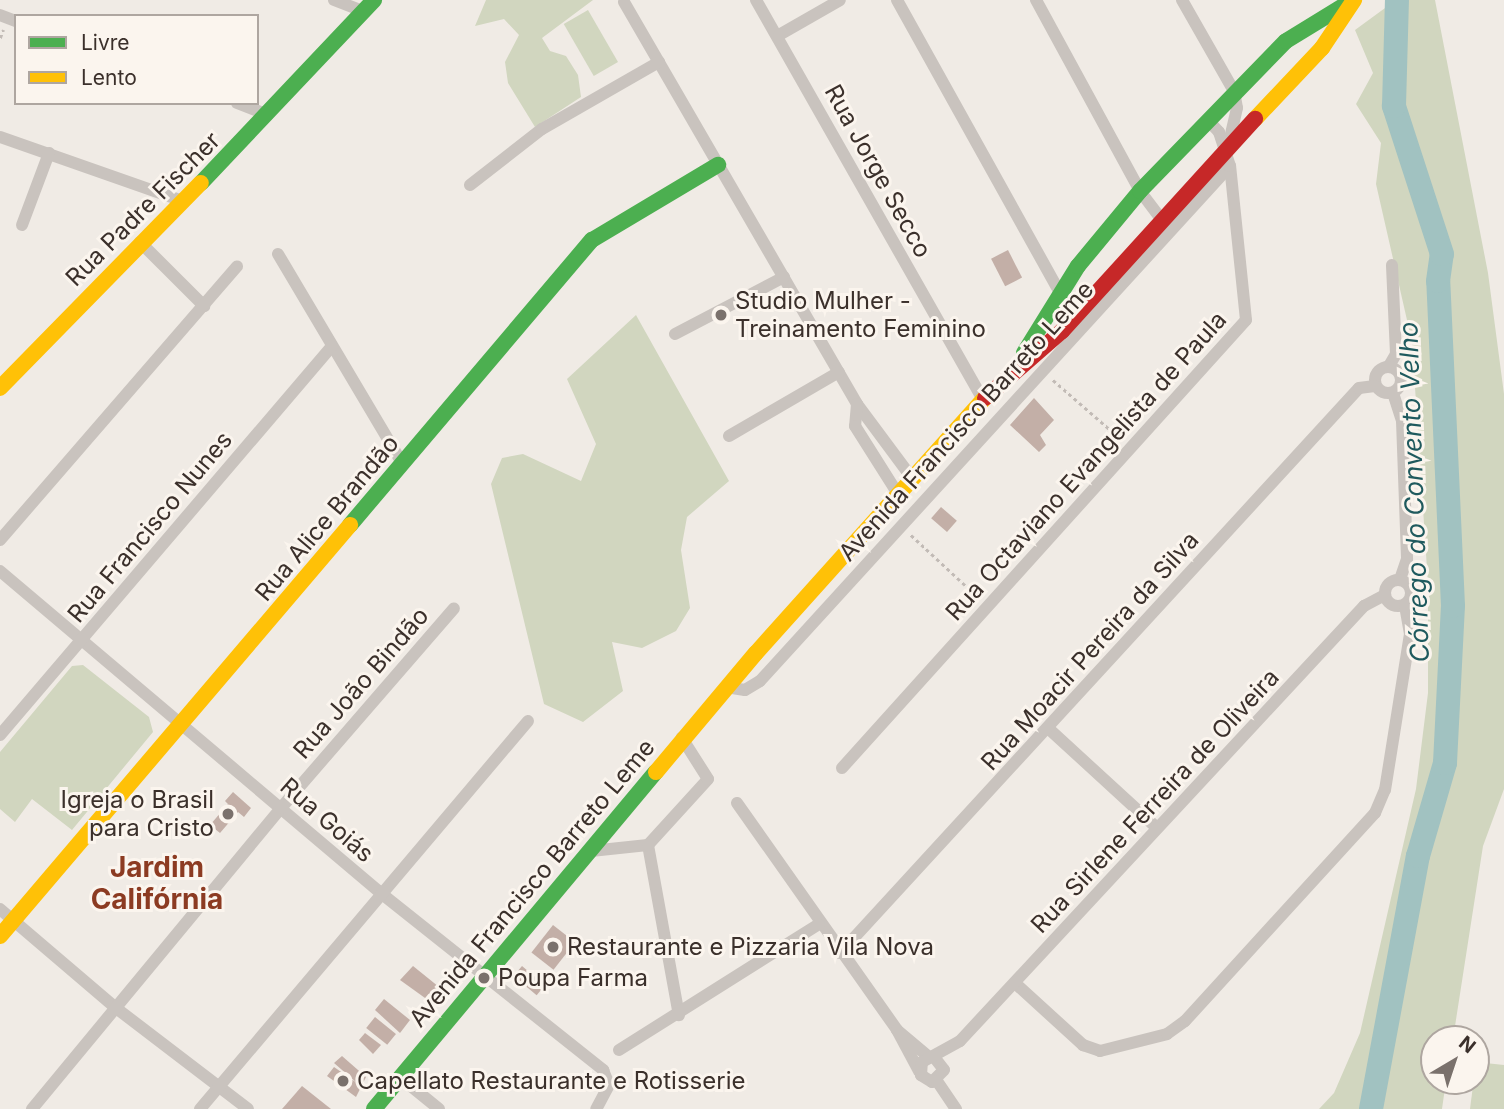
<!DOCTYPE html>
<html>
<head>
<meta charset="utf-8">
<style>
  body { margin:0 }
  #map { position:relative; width:1504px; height:1109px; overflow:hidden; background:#f0ebe5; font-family:Inter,sans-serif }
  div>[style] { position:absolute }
  .green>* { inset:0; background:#d1d6bf; transform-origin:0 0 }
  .river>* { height:24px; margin:-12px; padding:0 12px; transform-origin:12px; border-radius:12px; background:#a1c2c1 }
  .building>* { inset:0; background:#c3afa7; transform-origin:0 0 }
  .path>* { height:2.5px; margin-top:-1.25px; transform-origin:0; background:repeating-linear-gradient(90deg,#c2bbb6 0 3.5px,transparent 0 7px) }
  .street>* { height:12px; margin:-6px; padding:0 6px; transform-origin:6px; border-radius:6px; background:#c9c3be }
  .street>.ring { margin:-6px; padding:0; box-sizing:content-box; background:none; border:12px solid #c9c3be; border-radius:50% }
  .fast>* { height:16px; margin:-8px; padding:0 8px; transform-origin:8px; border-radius:8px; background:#4caf50 }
  .slow>* { height:16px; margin:-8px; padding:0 8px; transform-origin:8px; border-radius:8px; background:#ffc107 }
  .jam>* { height:16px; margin:-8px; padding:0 8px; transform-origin:8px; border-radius:8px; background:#c62828 }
  .dots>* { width:19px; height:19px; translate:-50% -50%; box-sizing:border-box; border:4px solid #fbf5ee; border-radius:50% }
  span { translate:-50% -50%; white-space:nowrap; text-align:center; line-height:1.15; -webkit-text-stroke:6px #fbf5ee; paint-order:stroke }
  .street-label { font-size:24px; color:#3b302b }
  .poi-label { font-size:24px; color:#3b302b }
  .left { translate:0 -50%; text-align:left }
  .right { translate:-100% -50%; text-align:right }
  .water-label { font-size:26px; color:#1f5a5e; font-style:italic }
  .quarter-label { font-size:28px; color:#8c3b22; font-weight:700 }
  .legend { position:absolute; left:14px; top:14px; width:245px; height:91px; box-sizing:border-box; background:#fbf5ee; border:2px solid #aea6a0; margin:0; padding:9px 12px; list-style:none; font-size:21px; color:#3b302b }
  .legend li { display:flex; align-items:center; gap:14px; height:35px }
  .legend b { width:35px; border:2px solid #aea6a0 }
  .north { position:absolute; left:1420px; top:1025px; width:70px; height:70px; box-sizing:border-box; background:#fbf5ee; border:2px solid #aea6a0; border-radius:50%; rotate:39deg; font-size:19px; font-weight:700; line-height:28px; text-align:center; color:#3b302b }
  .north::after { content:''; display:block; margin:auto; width:24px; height:32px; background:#7a716c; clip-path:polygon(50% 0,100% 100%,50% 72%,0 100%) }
</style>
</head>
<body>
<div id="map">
  <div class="green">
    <div style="clip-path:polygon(486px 0,593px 0,542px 38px,550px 51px,566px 56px,578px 75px,581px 97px,535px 127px,508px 83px,505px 62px,519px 35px,504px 19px,475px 26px)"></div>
    <div style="clip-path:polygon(1396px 0,1435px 0,1488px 273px,1504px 394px,1504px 789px,1483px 846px,1453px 1039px,1434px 1039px,1434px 1081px,1446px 1081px,1442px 1109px,1319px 1109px,1334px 1093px,1360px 1033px,1416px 789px,1428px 693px,1428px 584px,1412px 342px,1376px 184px,1381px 143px,1356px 104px,1373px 73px,1355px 30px)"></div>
    <div style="left:588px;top:10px;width:60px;height:28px;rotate:60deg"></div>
    <div style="clip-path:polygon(636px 315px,729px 481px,687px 517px,681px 550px,690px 608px,676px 631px,642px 648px,612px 642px,623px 691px,583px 722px,544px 704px,491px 484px,502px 458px,523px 454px,581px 481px,596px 444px,567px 379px)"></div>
    <div style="clip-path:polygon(83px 665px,149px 717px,153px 732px,72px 830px,32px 799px,15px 822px,0 809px,0 752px,72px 666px)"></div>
    <div style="clip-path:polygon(1476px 1062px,1504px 1065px,1504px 1109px,1470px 1109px)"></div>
  </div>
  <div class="river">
    <div style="left:1371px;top:1109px;width:257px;rotate:-79.5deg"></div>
    <div style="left:1418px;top:856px;width:97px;rotate:-73.8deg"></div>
    <div style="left:1445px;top:763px;width:157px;rotate:-87.1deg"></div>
    <div style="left:1453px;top:606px;width:325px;rotate:-92.6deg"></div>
    <div style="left:1438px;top:281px;width:27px;rotate:-82deg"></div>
    <div style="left:1442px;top:254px;width:156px;rotate:-108deg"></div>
    <div style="left:1394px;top:106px;width:106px;rotate:-88.4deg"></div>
  </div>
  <div class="building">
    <div style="left:1008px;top:250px;width:31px;height:19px;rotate:63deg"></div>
    <div style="clip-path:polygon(1034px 398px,1054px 420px,1040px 435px,1046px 445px,1039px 452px,1010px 425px)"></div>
    <div style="left:941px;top:507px;width:21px;height:15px;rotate:41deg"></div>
    <div style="clip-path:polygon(233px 792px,251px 808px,244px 817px,238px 812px,220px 833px,210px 825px,228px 804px,225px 801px)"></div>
    <div style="left:553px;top:925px;width:28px;height:35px;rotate:38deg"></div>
    <div style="clip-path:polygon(413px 966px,444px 991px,432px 1003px,400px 980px)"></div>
    <div style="left:522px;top:966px;width:30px;height:13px;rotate:40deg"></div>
    <div style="clip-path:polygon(384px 999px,410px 1020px,400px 1033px,375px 1010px)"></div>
    <div style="left:375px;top:1017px;width:27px;height:14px;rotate:39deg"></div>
    <div style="clip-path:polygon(365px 1033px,381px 1045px,373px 1054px,359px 1040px)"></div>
    <div style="clip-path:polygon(342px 1056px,366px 1077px,356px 1097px,327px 1076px,334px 1067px,357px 1083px,334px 1063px)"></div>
    <div style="clip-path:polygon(302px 1086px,331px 1109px,282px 1109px)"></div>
  </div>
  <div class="path">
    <div style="left:0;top:38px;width:9px;rotate:-69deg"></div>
    <div style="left:1053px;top:380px;width:91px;rotate:41deg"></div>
    <div style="left:911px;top:535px;width:91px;rotate:42.8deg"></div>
  </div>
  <div class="street">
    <div style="left:334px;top:0;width:31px;rotate:21deg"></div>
    <div style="left:756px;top:0;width:460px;rotate:60.4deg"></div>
    <div style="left:897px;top:0;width:338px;rotate:60.9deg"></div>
    <div style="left:1036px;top:0;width:217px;rotate:61.4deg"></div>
    <div style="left:1140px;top:191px;width:34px;rotate:53deg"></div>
    <div style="left:1182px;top:0;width:105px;rotate:60.3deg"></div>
    <div style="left:1234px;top:91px;width:17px;rotate:80deg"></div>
    <div style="left:1237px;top:108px;width:32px;rotate:103deg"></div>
    <div style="left:624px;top:2px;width:465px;rotate:59.9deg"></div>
    <div style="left:857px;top:404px;width:92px;rotate:53.4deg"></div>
    <div style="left:0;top:15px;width:17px;rotate:21deg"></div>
    <div style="left:779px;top:35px;width:70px;rotate:-29.8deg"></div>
    <div style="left:237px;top:103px;width:33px;rotate:21deg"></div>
    <div style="left:0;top:137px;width:194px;rotate:19.3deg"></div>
    <div style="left:470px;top:185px;width:91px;rotate:-37.9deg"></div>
    <div style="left:542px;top:129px;width:135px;rotate:-29.8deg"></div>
    <div style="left:22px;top:225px;width:77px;rotate:-69.4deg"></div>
    <div style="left:140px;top:242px;width:91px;rotate:45deg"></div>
    <div style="left:278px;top:254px;width:243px;rotate:59.3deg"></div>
    <div style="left:675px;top:334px;width:123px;rotate:-27.6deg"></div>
    <div style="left:1389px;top:366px;width:14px;rotate:-60deg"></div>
    <div style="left:1396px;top:354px;width:89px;rotate:-92.6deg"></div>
    <div class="ring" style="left:1375px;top:367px;width:14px;height:14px"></div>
    <div style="left:1393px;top:393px;width:29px;rotate:72deg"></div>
    <div style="left:1402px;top:421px;width:138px;rotate:87.9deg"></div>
    <div style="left:1407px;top:559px;width:21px;rotate:109deg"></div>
    <div style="left:857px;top:404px;width:22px;rotate:95deg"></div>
    <div style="left:855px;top:426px;width:80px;rotate:57.7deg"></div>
    <div style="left:729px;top:436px;width:127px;rotate:-30.2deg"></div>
    <div style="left:0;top:540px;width:362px;rotate:-49.1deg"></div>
    <div style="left:0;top:571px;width:500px;rotate:40.22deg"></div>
    <div style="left:382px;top:894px;width:283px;rotate:38.5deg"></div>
    <div style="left:603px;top:1070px;width:16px;rotate:68deg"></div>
    <div style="left:609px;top:1085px;width:27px;rotate:118deg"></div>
    <div class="ring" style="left:1385px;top:580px;width:14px;height:14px"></div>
    <div style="left:726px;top:687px;width:19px;rotate:9deg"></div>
    <div style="left:745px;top:690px;width:17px;rotate:-31deg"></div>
    <div style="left:760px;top:681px;width:697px;rotate:-47.62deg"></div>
    <div style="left:1049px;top:729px;width:145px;rotate:42.5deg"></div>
    <div style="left:0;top:735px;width:511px;rotate:-49.52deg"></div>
    <div style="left:842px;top:768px;width:603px;rotate:-47.96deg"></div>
    <div style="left:1246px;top:320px;width:155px;rotate:-95.9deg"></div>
    <div style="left:1230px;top:166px;width:36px;rotate:-108deg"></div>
    <div style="left:1219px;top:132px;width:16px;rotate:-133deg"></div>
    <div style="left:737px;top:803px;width:278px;rotate:54.8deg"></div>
    <div style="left:897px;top:1030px;width:47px;rotate:61.8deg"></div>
    <div style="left:648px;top:845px;width:173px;rotate:79.7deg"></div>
    <div style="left:591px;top:851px;width:57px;rotate:-6deg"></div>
    <div style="left:648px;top:845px;width:89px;rotate:-47.7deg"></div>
    <div style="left:708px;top:779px;width:49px;rotate:-122.4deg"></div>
    <div style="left:0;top:909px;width:153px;rotate:40.5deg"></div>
    <div style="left:116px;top:1008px;width:166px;rotate:37.4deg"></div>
    <div style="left:840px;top:953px;width:767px;rotate:-47.43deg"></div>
    <div style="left:1359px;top:388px;width:16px;rotate:-7deg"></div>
    <div style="left:1016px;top:984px;width:91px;rotate:42.3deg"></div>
    <div style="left:1083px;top:1045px;width:18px;rotate:19deg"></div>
    <div style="left:1100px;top:1051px;width:69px;rotate:-14.2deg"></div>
    <div style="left:1167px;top:1034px;width:22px;rotate:-36deg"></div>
    <div style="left:1185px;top:1021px;width:282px;rotate:-47.6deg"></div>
    <div style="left:1375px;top:813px;width:25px;rotate:-67deg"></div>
    <div style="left:1385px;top:790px;width:158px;rotate:-80.9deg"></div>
    <div style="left:1410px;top:634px;width:29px;rotate:-100deg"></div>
    <div style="left:897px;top:1030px;width:42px;rotate:40.2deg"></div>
    <div style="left:619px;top:1050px;width:236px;rotate:-32.2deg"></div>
    <div style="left:934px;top:1057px;width:16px;rotate:52deg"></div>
    <div style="left:944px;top:1070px;width:17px;rotate:135deg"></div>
    <div style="left:932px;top:1082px;width:13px;rotate:-148deg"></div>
    <div style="left:921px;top:1075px;width:13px;rotate:-86deg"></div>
    <div style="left:922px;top:1062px;width:43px;rotate:-28.9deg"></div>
    <div style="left:960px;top:1041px;width:594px;rotate:-47.12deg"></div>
    <div style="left:1364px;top:606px;width:24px;rotate:-28deg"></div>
    <div style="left:401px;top:1078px;width:49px;rotate:39.2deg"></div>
    <div style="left:937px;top:1081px;width:34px;rotate:56deg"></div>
    <div style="left:32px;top:1109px;width:391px;rotate:-50.4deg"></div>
    <div style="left:281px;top:808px;width:264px;rotate:-49.1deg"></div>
    <div style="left:200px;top:1109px;width:508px;rotate:-49.79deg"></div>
  </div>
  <div class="fast">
    <div style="left:201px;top:183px;width:252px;rotate:-46.6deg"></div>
    <div style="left:1024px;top:353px;width:102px;rotate:-58.2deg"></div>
    <div style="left:1078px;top:266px;width:97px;rotate:-50.4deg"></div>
    <div style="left:1140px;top:191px;width:209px;rotate:-45.8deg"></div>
    <div style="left:1286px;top:41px;width:73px;rotate:-31.5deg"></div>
    <div style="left:350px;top:525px;width:374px;rotate:-49.7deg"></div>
    <div style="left:592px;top:240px;width:147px;rotate:-30.8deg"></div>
    <div style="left:374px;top:1109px;width:439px;rotate:-50.1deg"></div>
  </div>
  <div class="slow">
    <div style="left:1255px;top:119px;width:98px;rotate:-46.7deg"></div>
    <div style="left:1322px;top:48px;width:58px;rotate:-56.3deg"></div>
    <div style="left:0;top:388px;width:287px;rotate:-45.6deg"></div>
    <div style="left:656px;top:772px;width:155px;rotate:-50deg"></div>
    <div style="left:756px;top:653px;width:343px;rotate:-48.1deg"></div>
    <div style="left:0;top:936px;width:540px;rotate:-49.58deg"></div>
  </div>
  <div class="jam">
    <div style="left:985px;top:398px;width:102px;rotate:-41deg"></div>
    <div style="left:1062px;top:331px;width:287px;rotate:-47.7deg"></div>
  </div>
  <div class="dots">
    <div style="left:721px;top:315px;background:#7a716c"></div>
    <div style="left:228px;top:814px;background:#7a716c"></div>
    <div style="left:553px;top:947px;background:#7a716c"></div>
    <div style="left:484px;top:978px;background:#7a716c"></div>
    <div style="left:343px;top:1081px;background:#7a716c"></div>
  </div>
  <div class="street-label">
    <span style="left:878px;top:171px;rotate:61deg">Rua Jorge Secco</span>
    <span style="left:143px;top:209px;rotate:-45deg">Rua Padre Fischer</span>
    <span style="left:966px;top:421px;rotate:-48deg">Avenida Francisco Barreto Leme</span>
    <span style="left:1086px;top:466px;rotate:-48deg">Rua Octaviano Evangelista de Paula</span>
    <span style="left:327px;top:518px;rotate:-50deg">Rua Alice Brandão</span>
    <span style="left:150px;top:527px;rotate:-50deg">Rua Francisco Nunes</span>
    <span style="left:1090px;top:651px;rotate:-48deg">Rua Moacir Pereira da Silva</span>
    <span style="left:361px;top:683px;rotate:-49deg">Rua João Bindão</span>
    <span style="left:1155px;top:801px;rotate:-47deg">Rua Sirlene Ferreira de Oliveira</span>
    <span style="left:327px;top:820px;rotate:41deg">Rua Goiás</span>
    <span style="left:532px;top:883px;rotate:-50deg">Avenida Francisco Barreto Leme</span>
  </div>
  <div class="poi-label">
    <span class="left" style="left:735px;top:315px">Studio Mulher -<br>Treinamento Feminino</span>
    <span class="right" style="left:214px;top:814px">Igreja o Brasil<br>para Cristo</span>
    <span class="left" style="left:567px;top:947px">Restaurante e Pizzaria Vila Nova</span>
    <span class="left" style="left:498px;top:978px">Poupa Farma</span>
    <span class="left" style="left:357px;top:1081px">Capellato Restaurante e Rotisserie</span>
  </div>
  <div class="water-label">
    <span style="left:1414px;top:492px;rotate:-92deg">Córrego do Convento Velho</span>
  </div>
  <div class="quarter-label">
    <span style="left:157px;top:883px">Jardim<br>Califórnia</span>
  </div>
  <ul class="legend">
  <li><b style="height:9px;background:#4caf50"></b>Livre</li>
  <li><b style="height:9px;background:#ffc107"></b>Lento</li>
  </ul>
  <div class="north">N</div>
</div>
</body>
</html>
